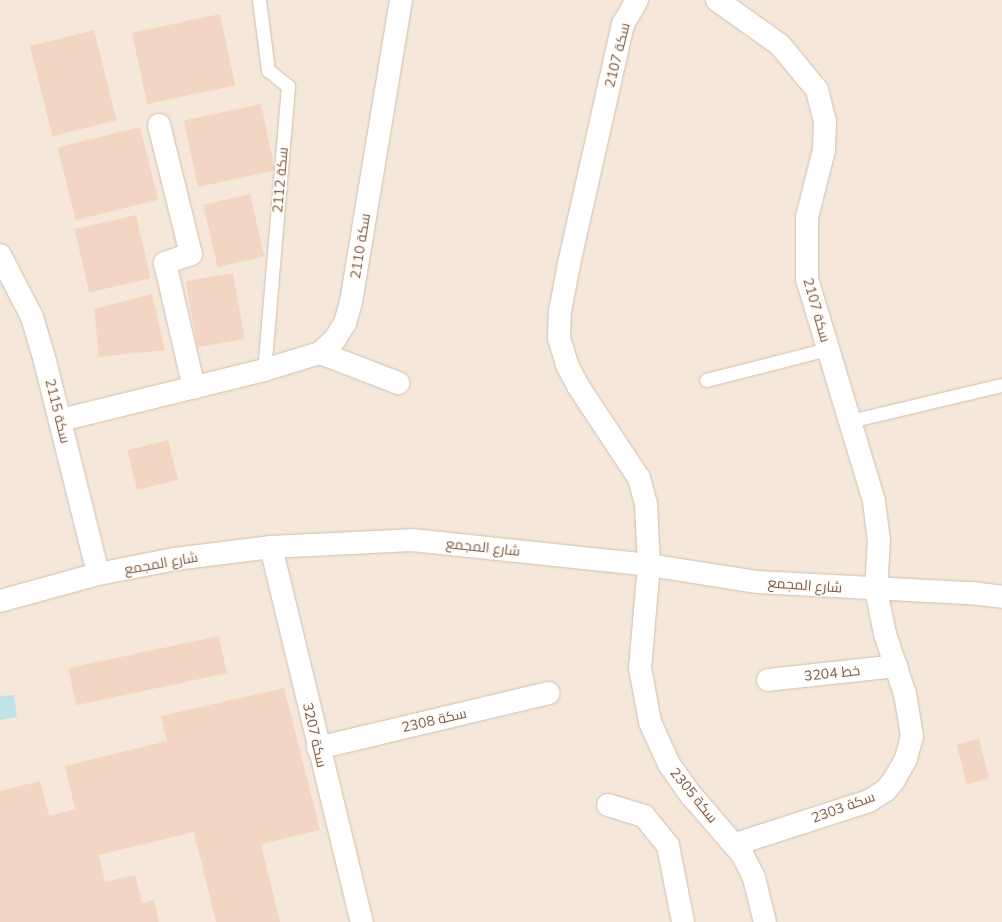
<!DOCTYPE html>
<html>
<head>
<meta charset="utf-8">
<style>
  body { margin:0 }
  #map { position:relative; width:1002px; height:922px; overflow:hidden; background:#fdf6ec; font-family:Mulish,Cairo,sans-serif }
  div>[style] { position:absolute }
  .residential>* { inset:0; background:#f5e8da; transform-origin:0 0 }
  .water>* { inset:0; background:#bfe3e8 }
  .building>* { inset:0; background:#f3d5c3; transform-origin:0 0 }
  .roads { filter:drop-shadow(0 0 1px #d1beb0) drop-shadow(0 0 1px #d1beb0) }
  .lane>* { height:13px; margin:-6.5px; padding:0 6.5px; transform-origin:6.5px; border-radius:6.5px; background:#fff }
  .street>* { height:22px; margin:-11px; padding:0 11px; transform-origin:11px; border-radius:11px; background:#fff }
  .secondary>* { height:22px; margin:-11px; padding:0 11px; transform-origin:11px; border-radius:11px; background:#fff }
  span { translate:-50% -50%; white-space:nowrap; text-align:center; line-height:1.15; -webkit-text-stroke:3px #fffaf3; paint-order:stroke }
  .street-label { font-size:14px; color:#7a5c4d }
</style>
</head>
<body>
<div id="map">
  <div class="residential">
    <div style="left:0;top:0;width:1002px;height:922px"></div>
  </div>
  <div class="water">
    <div style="clip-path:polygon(14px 695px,17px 717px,0 720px,0 696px)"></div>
  </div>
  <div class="building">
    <div style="left:220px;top:14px;width:73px;height:90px;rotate:78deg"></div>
    <div style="left:94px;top:30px;width:93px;height:66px;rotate:76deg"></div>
    <div style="left:261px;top:104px;width:68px;height:79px;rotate:78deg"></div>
    <div style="left:140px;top:127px;width:75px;height:85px;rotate:76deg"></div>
    <div style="left:250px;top:194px;width:64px;height:48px;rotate:77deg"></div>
    <div style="left:136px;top:215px;width:65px;height:63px;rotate:77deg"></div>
    <div style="left:233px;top:273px;width:67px;height:48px;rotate:80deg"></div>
    <div style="clip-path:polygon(152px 294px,165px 350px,99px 357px,94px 309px)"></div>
    <div style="left:168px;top:440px;width:41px;height:42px;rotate:76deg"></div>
    <div style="left:219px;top:636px;width:38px;height:154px;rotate:78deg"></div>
    <div style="clip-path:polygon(284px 688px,320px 830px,261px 844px,280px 922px,216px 922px,194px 832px,99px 855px,105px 882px,135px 875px,142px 903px,154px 900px,159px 922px,0 922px,0 791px,40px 781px,49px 816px,75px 809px,65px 766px,167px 741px,161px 716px)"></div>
    <div style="left:979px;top:739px;width:41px;height:23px;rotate:76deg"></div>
  </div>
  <div class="roads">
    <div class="lane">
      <div style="left:259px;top:0;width:71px;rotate:82.7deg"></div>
      <div style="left:268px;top:70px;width:26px;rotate:39deg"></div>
      <div style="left:288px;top:86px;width:285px;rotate:94.8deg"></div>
      <div style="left:706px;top:380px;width:126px;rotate:-14.3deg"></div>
      <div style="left:850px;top:421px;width:155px;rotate:-13.4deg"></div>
    </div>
    <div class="street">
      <div style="left:637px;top:0;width:28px;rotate:120deg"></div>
      <div style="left:623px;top:24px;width:246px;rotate:102.7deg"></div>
      <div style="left:569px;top:264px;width:48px;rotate:100.8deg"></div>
      <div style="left:560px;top:311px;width:27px;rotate:92deg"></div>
      <div style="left:559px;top:338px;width:28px;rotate:73deg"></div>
      <div style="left:567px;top:365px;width:24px;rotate:62deg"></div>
      <div style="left:578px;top:386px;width:110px;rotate:56.5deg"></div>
      <div style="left:639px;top:478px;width:27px;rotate:75deg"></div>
      <div style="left:646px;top:504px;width:61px;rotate:87.2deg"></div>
      <div style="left:649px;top:565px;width:103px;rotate:95deg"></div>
      <div style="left:640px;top:668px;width:55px;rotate:79.5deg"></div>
      <div style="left:650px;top:722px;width:46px;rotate:65.7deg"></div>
      <div style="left:669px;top:764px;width:38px;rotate:55deg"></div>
      <div style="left:691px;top:795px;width:78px;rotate:49.2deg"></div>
      <div style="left:742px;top:854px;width:27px;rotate:63deg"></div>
      <div style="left:754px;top:878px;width:45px;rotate:76deg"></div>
      <div style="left:717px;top:0;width:77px;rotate:35.5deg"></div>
      <div style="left:780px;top:45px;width:58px;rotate:50.6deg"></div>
      <div style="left:817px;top:90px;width:32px;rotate:76deg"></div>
      <div style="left:825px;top:121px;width:29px;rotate:92deg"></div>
      <div style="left:824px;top:150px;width:69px;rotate:104.2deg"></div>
      <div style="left:807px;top:217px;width:62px;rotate:90deg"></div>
      <div style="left:807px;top:279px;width:232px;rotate:73.2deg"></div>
      <div style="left:874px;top:501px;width:38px;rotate:83deg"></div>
      <div style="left:879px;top:539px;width:51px;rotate:93.4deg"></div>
      <div style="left:876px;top:590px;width:45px;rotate:78.4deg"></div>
      <div style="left:885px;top:634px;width:63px;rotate:71.6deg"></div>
      <div style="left:905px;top:694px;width:43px;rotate:80.5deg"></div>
      <div style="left:912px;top:736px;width:24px;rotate:105deg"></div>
      <div style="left:906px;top:759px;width:24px;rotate:120deg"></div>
      <div style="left:894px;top:780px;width:13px;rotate:129deg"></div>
      <div style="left:886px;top:790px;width:20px;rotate:147deg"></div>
      <div style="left:869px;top:801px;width:140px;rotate:162.1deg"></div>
      <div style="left:159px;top:125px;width:133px;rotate:76.1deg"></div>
      <div style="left:191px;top:254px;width:28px;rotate:161deg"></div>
      <div style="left:165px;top:263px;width:128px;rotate:76.9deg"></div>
      <div style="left:0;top:255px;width:70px;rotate:62.7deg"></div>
      <div style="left:32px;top:317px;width:46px;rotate:73.5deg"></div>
      <div style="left:45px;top:361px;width:219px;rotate:76deg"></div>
      <div style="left:320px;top:353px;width:84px;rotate:21deg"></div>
      <div style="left:61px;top:420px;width:209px;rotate:-13.8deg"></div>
      <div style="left:264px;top:370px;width:59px;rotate:-16.9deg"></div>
      <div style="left:320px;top:353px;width:21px;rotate:-43deg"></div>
      <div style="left:335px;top:339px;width:19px;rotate:-58deg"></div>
      <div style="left:345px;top:323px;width:22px;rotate:-74deg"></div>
      <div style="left:351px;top:302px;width:306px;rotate:-80.6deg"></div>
      <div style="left:271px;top:547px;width:386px;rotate:76.4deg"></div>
      <div style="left:768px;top:680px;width:129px;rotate:-6.2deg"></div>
      <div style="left:318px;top:748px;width:237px;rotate:-13.4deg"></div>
      <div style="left:608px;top:805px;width:38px;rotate:17deg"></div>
      <div style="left:644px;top:816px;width:38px;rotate:51deg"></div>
      <div style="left:668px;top:846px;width:77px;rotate:78.8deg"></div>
    </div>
    <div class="secondary">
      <div style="left:0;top:601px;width:102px;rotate:-15.4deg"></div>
      <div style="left:98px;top:574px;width:78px;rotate:-11deg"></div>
      <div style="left:175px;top:559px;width:97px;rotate:-7.1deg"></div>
      <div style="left:271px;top:547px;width:141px;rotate:-2.8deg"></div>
      <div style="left:412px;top:540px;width:238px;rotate:6deg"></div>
      <div style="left:649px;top:565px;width:110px;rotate:8.9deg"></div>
      <div style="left:758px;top:582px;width:213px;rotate:3deg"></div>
      <div style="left:971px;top:593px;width:31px;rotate:7deg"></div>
    </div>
  </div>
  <div class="street-label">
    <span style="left:617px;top:55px;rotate:-76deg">سكة 2107</span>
    <span style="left:280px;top:180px;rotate:-85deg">سكة 2112</span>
    <span style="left:360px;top:246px;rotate:-81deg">سكة 2110</span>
    <span style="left:817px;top:310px;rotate:74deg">سكة 2107</span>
    <span style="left:58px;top:411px;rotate:76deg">سكة 2115</span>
    <span style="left:483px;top:547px;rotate:6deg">شارع المجمع</span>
    <span style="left:161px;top:563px;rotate:-10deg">شارع المجمع</span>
    <span style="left:805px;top:585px;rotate:4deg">شارع المجمع</span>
    <span style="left:832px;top:673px;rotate:-6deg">3204 خط</span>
    <span style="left:434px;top:720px;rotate:-13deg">سكة 2308</span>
    <span style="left:315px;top:735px;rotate:77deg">سكة 3207</span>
    <span style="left:694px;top:795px;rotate:51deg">سكة 2305</span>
    <span style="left:843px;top:807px;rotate:-20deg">سكة 2303</span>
  </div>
</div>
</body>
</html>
